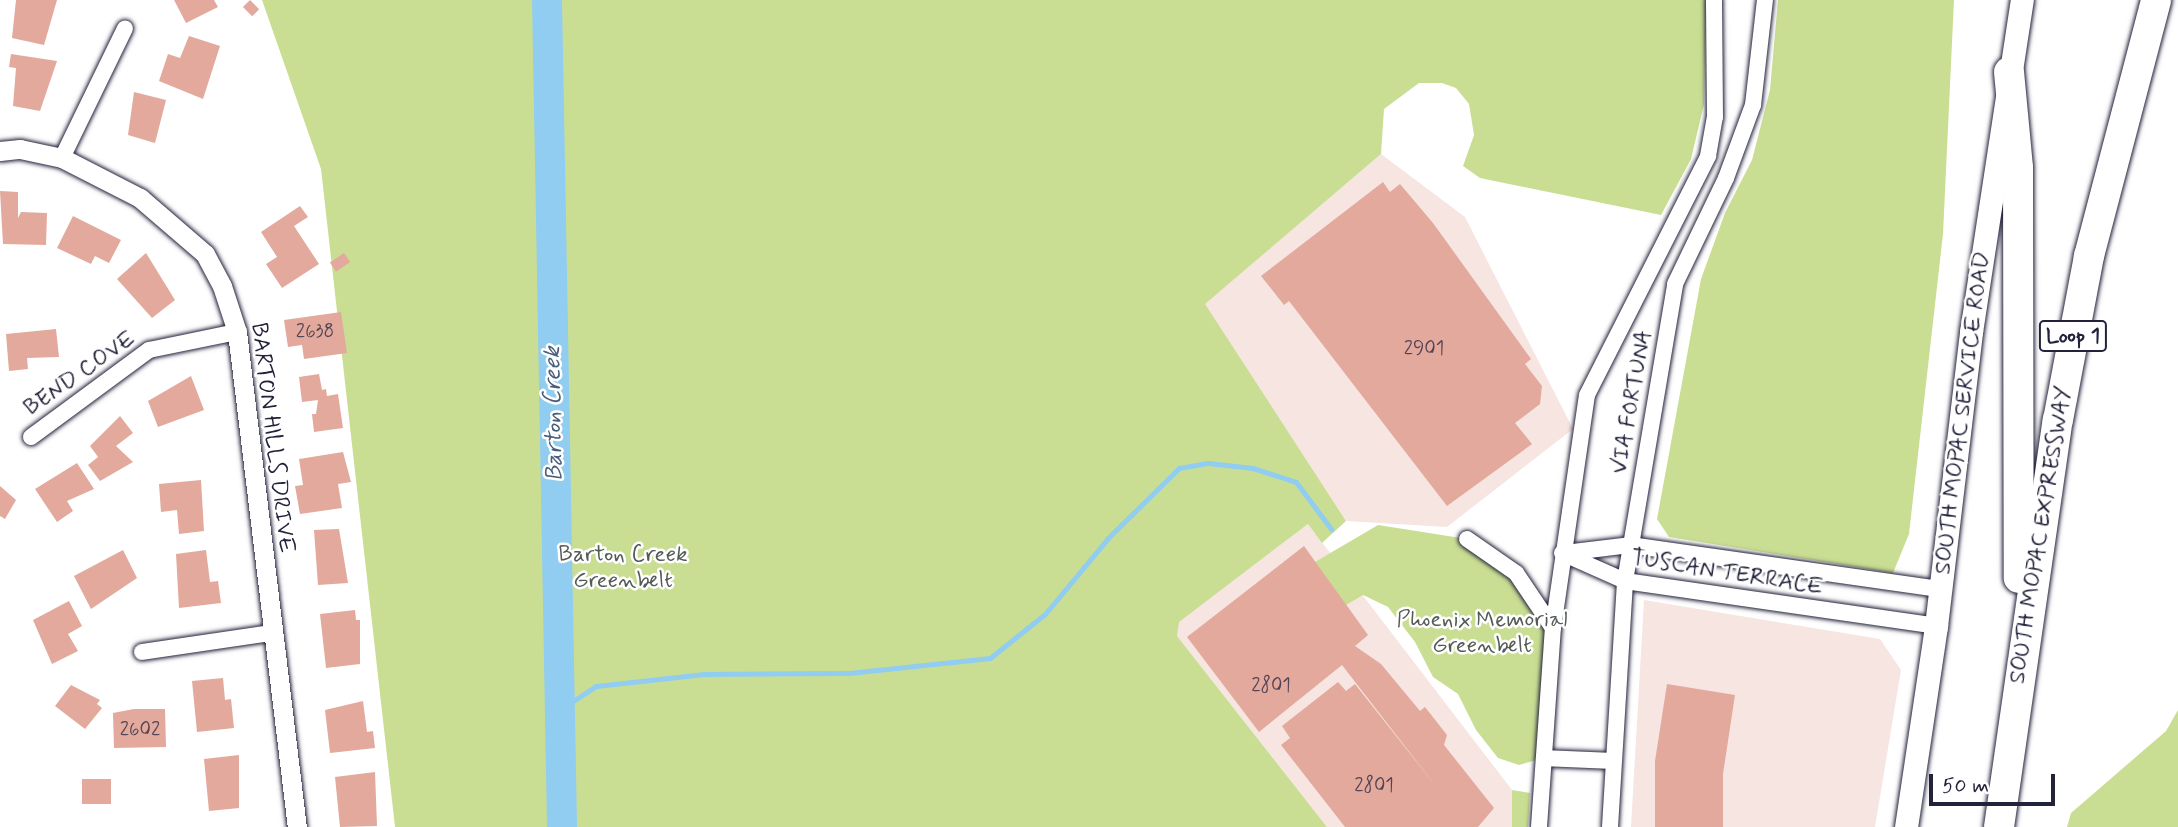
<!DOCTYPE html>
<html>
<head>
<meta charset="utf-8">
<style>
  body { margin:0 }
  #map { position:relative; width:2178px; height:827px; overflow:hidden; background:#fff; font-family:Mynerve,sans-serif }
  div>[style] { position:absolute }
  .built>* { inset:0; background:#f6e5e1 }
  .green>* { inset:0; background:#cade93 }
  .stream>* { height:5px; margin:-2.5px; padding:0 2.5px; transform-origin:2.5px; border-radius:2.5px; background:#91ccf1 }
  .river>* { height:30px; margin:-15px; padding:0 15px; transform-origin:15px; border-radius:15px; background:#91ccf1 }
  .building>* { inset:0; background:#e2a99c; transform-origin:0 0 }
  .roads { filter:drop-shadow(0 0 2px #22223b) drop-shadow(0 0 2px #22223b) }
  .minor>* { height:16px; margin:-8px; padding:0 8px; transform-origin:8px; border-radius:8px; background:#fff }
  .tertiary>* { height:19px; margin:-9.5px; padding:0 9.5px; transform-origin:9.5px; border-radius:9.5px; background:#fff }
  .secondary>* { height:23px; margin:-11.5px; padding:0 11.5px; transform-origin:11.5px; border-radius:11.5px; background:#fff }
  .motorway>* { height:30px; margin:-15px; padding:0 15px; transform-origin:15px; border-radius:15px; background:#fff }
  span { translate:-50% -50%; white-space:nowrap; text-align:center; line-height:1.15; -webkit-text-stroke:5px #fff; paint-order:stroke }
  .number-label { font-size:19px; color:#524453 }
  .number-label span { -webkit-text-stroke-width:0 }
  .shield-label span { padding:2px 5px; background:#fff; border:2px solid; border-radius:5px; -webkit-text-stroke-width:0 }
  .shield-label { font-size:21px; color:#22223b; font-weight:700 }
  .street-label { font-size:23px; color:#22223b }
  .park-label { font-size:23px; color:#545a55 }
  .water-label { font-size:24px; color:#495e7b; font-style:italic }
  .scale { position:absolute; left:1929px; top:774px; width:126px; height:32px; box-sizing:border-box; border:4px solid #22223b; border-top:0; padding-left:9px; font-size:21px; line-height:24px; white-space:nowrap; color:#22223b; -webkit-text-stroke:5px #fff; paint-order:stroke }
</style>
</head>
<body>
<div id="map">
  <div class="built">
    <div style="clip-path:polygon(1381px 154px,1465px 217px,1573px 429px,1447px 527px,1346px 521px,1204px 304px)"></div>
    <div style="clip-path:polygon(1308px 524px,1512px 790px,1512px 827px,1327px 827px,1177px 636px,1178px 622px)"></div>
    <div style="clip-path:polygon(1644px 600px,1880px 639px,1901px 670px,1875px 827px,1631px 827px)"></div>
  </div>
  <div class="green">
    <div style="clip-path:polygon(262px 0,1706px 0,1704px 104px,1691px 159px,1661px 215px,1480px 178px,1463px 166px,1474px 135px,1469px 104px,1456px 88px,1442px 83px,1419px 83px,1384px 109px,1381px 154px,1205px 304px,1346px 521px,1322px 543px,1308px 524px,1179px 622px,1177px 636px,1327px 827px,395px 827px,321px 169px)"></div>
    <div style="clip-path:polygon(1778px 0,1954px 0,1943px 234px,1909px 534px,1893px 573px,1669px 537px,1657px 519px,1701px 279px,1725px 213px,1752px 160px,1770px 90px)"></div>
    <div style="clip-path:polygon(1378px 525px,1467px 539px,1516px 573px,1553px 628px,1544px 758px,1519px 765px,1498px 758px,1476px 730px,1458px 694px,1433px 677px,1415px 642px,1388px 607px,1363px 595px,1346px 605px,1315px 562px)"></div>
    <div style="clip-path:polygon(2178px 710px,2178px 827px,2067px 827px,2071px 813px,2166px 731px)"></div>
    <div style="clip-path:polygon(1512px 790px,1530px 793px,1528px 827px,1512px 827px)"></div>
  </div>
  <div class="stream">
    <div style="left:561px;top:709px;width:42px;rotate:-33.3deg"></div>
    <div style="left:596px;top:686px;width:109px;rotate:-6.3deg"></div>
    <div style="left:704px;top:674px;width:145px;rotate:-0.4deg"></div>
    <div style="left:849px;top:673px;width:142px;rotate:-6.1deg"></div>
    <div style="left:990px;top:658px;width:70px;rotate:-38.7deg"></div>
    <div style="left:1045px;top:614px;width:99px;rotate:-50.3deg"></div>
    <div style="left:1108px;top:538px;width:100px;rotate:-44.6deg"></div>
    <div style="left:1179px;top:468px;width:29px;rotate:-10deg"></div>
    <div style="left:1208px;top:463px;width:45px;rotate:6.3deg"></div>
    <div style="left:1253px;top:468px;width:45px;rotate:18deg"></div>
    <div style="left:1296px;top:482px;width:59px;rotate:53.3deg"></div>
  </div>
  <div class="river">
    <div style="left:547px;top:0;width:827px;rotate:88.96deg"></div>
  </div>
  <div class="building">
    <div style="clip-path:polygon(16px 0,57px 0,44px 45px,12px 38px)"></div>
    <div style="clip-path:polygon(174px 0,214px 0,218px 7px,186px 23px)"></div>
    <div style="left:250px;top:0;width:13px;height:10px;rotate:45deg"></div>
    <div style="clip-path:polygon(189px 36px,220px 46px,203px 99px,159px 81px,168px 54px,180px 58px)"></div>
    <div style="clip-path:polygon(11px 54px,57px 61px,40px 111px,13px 106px,16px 68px,9px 67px)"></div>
    <div style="clip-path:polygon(134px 92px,166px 100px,155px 143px,128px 135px)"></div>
    <div style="clip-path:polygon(1383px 182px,1390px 192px,1400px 184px,1433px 223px,1531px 359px,1525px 364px,1542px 386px,1540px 404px,1515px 423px,1532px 444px,1447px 506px,1289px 301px,1284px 305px,1261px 276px)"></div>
    <div style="clip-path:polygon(0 191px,18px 192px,18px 218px,21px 212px,47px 213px,46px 245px,3px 244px)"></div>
    <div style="clip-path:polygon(300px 206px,308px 217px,294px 226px,319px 264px,282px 288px,266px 264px,277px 257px,261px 232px)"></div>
    <div style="clip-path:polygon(73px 216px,121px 240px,109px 263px,95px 256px,91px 264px,57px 248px)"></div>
    <div style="clip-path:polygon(146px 253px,175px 300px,152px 318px,117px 279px)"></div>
    <div style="left:344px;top:253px;width:11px;height:17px;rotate:56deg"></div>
    <div style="clip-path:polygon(341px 312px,347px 353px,304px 359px,302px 345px,288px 347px,284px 320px)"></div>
    <div style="clip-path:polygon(56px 329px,59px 357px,27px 358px,28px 369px,9px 371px,6px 334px)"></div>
    <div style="clip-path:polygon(319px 374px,322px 390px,326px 389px,327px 396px,338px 394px,343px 428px,314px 432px,312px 414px,316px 414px,318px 400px,302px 402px,299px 377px)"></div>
    <div style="clip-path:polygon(191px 376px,204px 410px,158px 427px,148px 401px)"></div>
    <div style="clip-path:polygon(120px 416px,133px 433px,116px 446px,133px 462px,100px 481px,88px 465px,98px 457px,90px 446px)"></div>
    <div style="clip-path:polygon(343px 452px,351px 482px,338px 484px,342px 508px,300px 514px,295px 486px,303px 485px,299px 459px)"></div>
    <div style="clip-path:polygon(77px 463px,94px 489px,67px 501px,73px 511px,57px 522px,35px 489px)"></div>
    <div style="clip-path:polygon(201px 480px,204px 531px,179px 534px,177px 510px,161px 512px,159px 484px)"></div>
    <div style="clip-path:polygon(0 486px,16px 500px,5px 519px,0 516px)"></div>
    <div style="clip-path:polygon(339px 529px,348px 583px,318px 585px,314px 530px)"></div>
    <div style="clip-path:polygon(1304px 546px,1368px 635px,1355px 646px,1381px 664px,1420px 711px,1425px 707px,1447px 735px,1444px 745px,1494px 808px,1478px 827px,1345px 827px,1281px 745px,1290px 738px,1282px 726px,1338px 682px,1346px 691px,1355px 684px,1438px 789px,1342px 665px,1259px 732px,1187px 637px)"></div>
    <div style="clip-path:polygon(123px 550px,137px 578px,91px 609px,74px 576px)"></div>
    <div style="clip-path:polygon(206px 550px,210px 582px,218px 581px,221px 603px,179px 608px,176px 554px)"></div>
    <div style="clip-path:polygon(69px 601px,82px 626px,68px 634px,78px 651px,52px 664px,33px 620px)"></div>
    <div style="clip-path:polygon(355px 610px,356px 620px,360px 620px,360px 664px,326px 668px,320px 614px)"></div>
    <div style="clip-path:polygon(223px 678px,225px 700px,231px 699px,234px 728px,197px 732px,192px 681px)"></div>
    <div style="clip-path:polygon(1667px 684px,1735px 695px,1723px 774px,1723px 827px,1655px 827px,1655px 761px)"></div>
    <div style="clip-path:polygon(71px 685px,100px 700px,97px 704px,102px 708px,85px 729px,55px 706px)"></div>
    <div style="clip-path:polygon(363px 701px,367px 732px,373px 731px,375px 748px,330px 753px,325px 710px)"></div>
    <div style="clip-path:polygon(134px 709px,165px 709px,166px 747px,114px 748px,113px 713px)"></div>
    <div style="clip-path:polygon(239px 755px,239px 808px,209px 811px,204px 759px)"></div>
    <div style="clip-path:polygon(375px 772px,377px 826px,340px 827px,335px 777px)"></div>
    <div style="left:82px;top:779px;width:29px;height:25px"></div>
  </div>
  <div class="roads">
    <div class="minor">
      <div style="left:62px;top:158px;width:144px;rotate:-64.1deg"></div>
      <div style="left:31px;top:437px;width:147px;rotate:-36.4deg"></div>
      <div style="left:149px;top:350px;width:90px;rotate:-11.6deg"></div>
      <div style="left:1467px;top:539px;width:60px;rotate:34.8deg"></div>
      <div style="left:1516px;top:573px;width:66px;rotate:56.1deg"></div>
      <div style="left:1562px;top:553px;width:69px;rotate:24deg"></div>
      <div style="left:1625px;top:581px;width:314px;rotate:8.2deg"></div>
      <div style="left:1565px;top:553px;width:65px;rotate:-7deg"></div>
      <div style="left:1630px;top:545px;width:314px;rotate:8.1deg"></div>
      <div style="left:142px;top:652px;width:130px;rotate:-8.4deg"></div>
      <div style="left:1544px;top:758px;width:68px;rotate:2.5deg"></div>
      <div style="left:1539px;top:827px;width:199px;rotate:-86deg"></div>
      <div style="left:1553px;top:628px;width:235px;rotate:-81.7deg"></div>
      <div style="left:1587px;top:395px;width:268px;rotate:-63.1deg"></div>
      <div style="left:1708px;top:156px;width:40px;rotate:-80deg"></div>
      <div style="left:1715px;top:117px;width:117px;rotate:-90.5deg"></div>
      <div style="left:1610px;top:827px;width:246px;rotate:-86.5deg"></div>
      <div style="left:1625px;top:581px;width:301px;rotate:-80.4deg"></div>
      <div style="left:1675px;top:284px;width:118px;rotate:-64.3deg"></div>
      <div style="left:1726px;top:178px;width:78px;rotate:-69.7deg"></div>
      <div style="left:1753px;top:105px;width:106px;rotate:-83.5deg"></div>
    </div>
    <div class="tertiary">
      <div style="left:0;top:151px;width:20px;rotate:-6deg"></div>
      <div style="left:20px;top:149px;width:43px;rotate:12.1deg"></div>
      <div style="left:62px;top:158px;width:88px;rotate:27.1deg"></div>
      <div style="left:140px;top:198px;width:86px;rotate:40.7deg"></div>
      <div style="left:205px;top:254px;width:36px;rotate:62deg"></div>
      <div style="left:222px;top:286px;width:48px;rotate:71.9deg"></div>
      <div style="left:237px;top:332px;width:499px;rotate:83.1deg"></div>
    </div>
    <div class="secondary">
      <div style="left:1906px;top:827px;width:203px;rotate:-81.5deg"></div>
      <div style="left:1936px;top:626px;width:296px;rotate:-83.2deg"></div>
      <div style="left:1971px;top:332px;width:336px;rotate:-81.3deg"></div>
    </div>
    <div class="motorway">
      <div style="left:2009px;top:72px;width:96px;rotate:84.6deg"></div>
      <div style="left:2018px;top:168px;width:410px;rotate:89.9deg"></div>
      <div style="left:1999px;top:827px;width:411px;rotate:-81.8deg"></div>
      <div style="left:2058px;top:420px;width:167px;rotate:-79.3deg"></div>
      <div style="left:2089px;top:256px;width:265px;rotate:-75.3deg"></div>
    </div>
  </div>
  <div class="number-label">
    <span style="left:315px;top:332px">2638</span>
    <span style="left:1424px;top:349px">2901</span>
    <span style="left:1271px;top:686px">2801</span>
    <span style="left:140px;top:730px">2602</span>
    <span style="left:1374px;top:786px">2801</span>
  </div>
  <div class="shield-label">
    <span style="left:2073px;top:336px">Loop 1</span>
  </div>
  <div class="street-label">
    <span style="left:80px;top:374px;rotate:-35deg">BEND COVE</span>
    <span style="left:1632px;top:402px;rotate:-80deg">VIA FORTUNA</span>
    <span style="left:1963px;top:413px;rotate:-83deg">SOUTH MOPAC SERVICE ROAD</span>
    <span style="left:272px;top:438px;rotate:83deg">BARTON HILLS DRIVE</span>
    <span style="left:2041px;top:535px;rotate:-81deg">SOUTH MOPAC EXPRESSWAY</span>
    <span style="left:1727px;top:573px;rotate:9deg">TUSCAN TERRACE</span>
  </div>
  <div class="park-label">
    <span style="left:623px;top:568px">Barton Creek<br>Greenbelt</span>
    <span style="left:1482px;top:633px">Phoenix Memorial<br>Greenbelt</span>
  </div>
  <div class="water-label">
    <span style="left:554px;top:414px;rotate:-91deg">Barton Creek</span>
  </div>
  <div class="scale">50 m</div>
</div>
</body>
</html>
